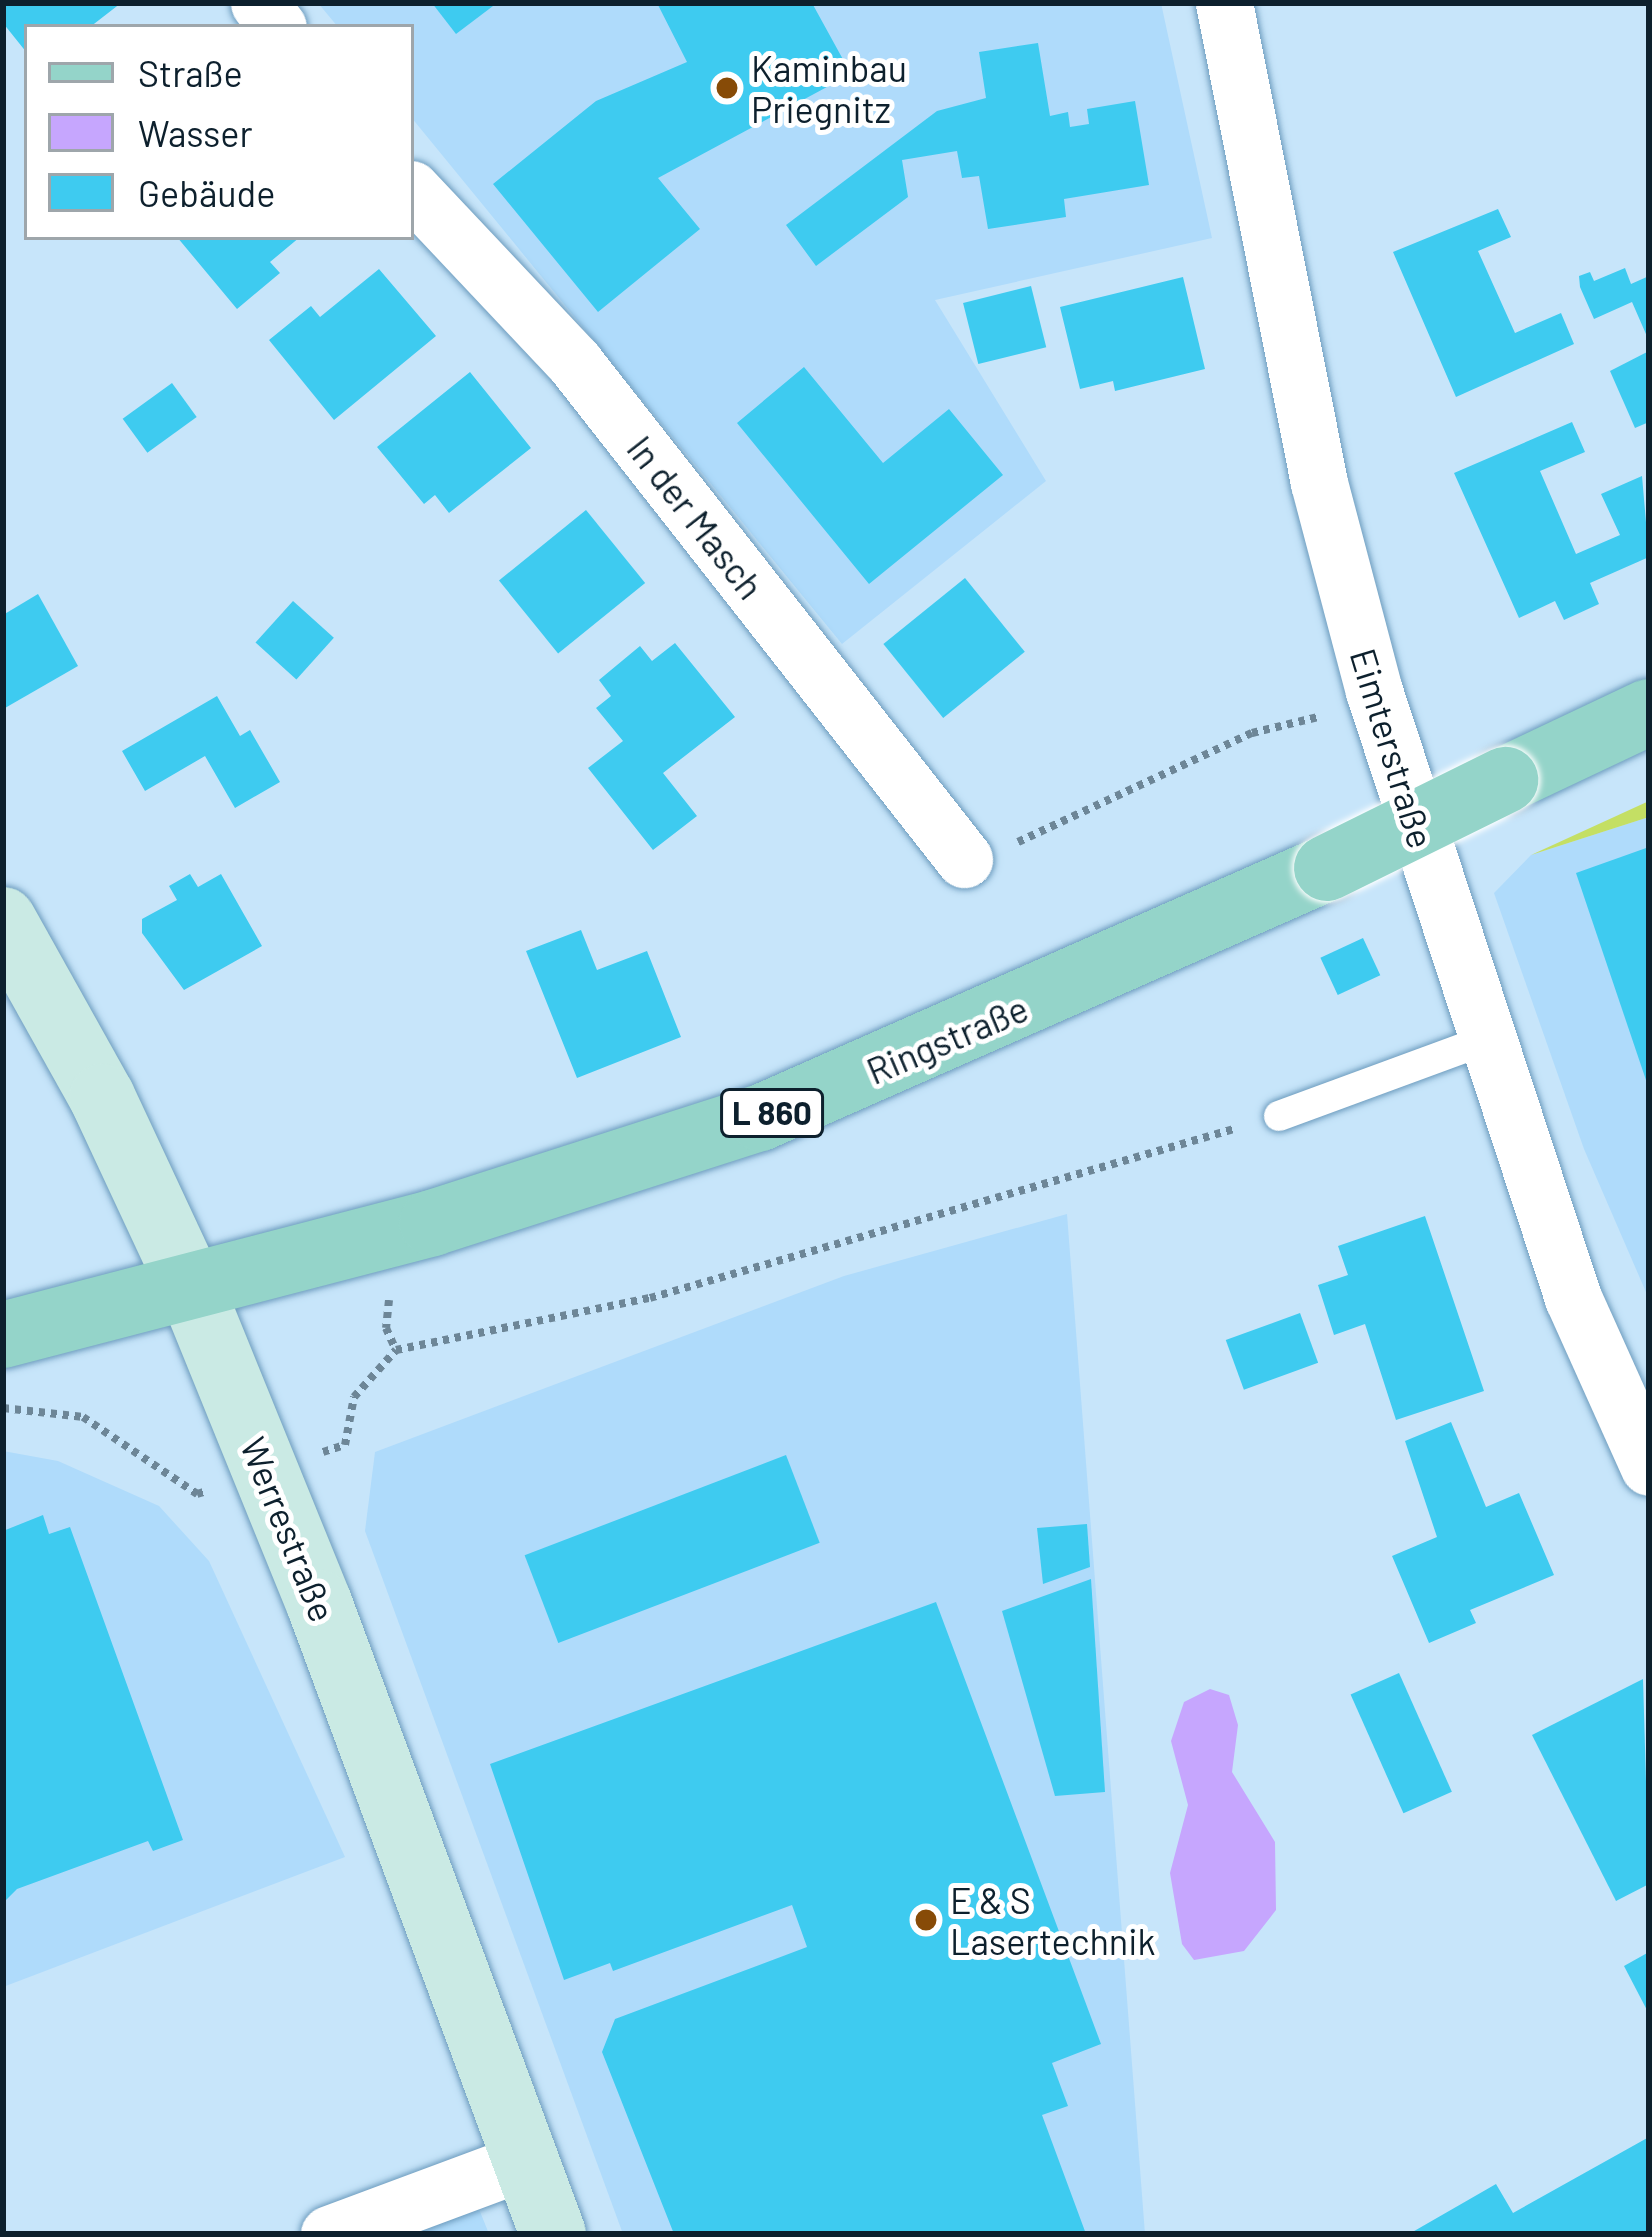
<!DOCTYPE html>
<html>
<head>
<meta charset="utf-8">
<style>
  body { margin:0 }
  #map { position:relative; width:1652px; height:2237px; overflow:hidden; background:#c7e5fa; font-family:Barlow,sans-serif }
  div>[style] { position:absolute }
  .built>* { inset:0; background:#afdbfb }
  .green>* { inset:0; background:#c4df64 }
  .water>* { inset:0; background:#c6a6fe }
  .building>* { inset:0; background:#3ecbf0; transform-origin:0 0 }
  .path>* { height:8px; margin-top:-4px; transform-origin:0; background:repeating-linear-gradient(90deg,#6d8697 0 6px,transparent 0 12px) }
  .roads { filter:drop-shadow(0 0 3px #6d9cbe) drop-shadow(0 0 3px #6d9cbe) }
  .service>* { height:30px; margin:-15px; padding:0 15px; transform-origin:15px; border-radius:15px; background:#fff }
  .minor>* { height:57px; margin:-28.5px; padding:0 28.5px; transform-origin:28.5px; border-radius:28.5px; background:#fff }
  .secondary>* { height:66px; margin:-33px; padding:0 33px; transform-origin:33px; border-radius:33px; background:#caeae4 }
  .primary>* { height:66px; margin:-33px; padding:0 33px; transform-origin:33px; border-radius:33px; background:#94d4c9 }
  .bridges { filter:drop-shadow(0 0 3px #fff) drop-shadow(0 0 3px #fff) }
  .primary-bridge>* { height:66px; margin:-33px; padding:0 33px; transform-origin:33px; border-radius:33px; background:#94d4c9 }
  .dots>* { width:33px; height:33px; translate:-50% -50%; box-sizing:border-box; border:6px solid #fff; border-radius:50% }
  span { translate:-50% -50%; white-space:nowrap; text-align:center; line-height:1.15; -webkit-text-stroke:10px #fff; paint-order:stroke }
  .shield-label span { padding:3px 9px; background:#fff; border:3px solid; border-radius:9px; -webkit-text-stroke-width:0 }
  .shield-label { font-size:33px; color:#0d202d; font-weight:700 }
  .poi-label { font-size:36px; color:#0d202d }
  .left { translate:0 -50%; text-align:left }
  .street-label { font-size:36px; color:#0d202d }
  .frame { position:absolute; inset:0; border:6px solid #0d202d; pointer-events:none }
  .legend { position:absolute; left:24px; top:24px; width:390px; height:216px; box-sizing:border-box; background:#fff; border:3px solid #9ea6ab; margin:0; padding:15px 21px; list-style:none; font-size:36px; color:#0d202d }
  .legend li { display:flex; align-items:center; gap:24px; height:60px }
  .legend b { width:60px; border:3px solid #9ea6ab }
</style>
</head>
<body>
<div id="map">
  <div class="built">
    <div style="clip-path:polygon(318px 3px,1161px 3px,1212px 238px,935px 300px,1046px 481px,842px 644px,411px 117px,411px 27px,338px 27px)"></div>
    <div style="clip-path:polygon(1649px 817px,1649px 1299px,1584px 1149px,1494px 893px,1531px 855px)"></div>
    <div style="clip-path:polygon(1067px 1214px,1145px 2234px,623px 2234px,365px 1531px,375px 1452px,844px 1276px)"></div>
    <div style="clip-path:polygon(3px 1451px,58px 1461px,159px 1506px,209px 1561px,345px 1857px,3px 1987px)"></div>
    <div style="clip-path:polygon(477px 2204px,489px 2234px,397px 2234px)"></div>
  </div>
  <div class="green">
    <div style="clip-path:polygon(1649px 801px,1649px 817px,1531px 855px)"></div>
  </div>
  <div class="water">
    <div style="clip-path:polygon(1210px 1689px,1229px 1695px,1238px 1725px,1232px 1772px,1275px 1842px,1276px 1910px,1244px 1951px,1194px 1960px,1182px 1944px,1170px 1873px,1188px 1805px,1171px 1741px,1184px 1702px)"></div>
  </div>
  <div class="building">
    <div style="clip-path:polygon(3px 3px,121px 3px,90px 27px,27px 27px,27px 53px,3px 23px)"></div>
    <div style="clip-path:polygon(432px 3px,497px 3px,456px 34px)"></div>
    <div style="clip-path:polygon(657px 3px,812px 3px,851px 74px,658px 178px,700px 229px,598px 312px,493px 184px,596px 101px,687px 62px)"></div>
    <div style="clip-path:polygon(1038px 43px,1050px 116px,1068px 112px,1070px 127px,1089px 124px,1087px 109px,1135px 101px,1149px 185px,1064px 199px,1066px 217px,988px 229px,979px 176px,962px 178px,957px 151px,902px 160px,908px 197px,816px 266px,786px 225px,937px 111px,986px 98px,979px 52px)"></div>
    <div style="clip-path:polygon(1498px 209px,1511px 237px,1478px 251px,1515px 333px,1561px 313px,1574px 344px,1456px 397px,1393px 252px)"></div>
    <div style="clip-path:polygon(177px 237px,300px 237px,270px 262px,280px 273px,237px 309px)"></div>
    <div style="clip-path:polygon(1625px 268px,1631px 284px,1649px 276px,1649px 341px,1632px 302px,1594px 319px,1580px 287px,1579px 276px,1590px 272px,1594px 281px)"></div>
    <div style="clip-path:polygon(379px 269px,436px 336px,334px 420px,269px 340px,311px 306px,320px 317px)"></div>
    <div style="clip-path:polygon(1183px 277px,1205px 369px,1115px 391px,1113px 381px,1080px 389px,1060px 307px)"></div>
    <div style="left:1031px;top:286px;width:63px;height:70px;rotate:76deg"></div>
    <div style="clip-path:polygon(1649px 351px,1649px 422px,1635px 428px,1610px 371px)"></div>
    <div style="clip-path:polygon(804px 367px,883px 463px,949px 409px,1003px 475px,869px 584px,737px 423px)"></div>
    <div style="clip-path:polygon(470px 372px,531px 448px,449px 513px,435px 495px,424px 504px,377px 447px)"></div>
    <div style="left:172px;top:383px;width:42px;height:61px;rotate:54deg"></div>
    <div style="clip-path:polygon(1572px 422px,1585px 452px,1540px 471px,1576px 554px,1620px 535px,1601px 494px,1642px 476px,1649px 557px,1590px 583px,1599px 604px,1564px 620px,1555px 601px,1519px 618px,1454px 473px)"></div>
    <div style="left:586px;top:510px;width:94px;height:112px;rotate:51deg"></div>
    <div style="left:965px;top:578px;width:95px;height:105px;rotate:51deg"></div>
    <div style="clip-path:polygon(38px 594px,78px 666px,5px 708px,3px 615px)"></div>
    <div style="left:293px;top:601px;width:55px;height:56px;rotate:42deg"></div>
    <div style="clip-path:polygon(675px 643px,735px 717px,663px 773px,697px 816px,653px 850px,588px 768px,623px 741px,596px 708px,611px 696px,599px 680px,640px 646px,652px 661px)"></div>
    <div style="clip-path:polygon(217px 696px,240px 736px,250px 730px,280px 782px,235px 808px,205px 756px,145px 791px,122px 751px)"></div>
    <div style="clip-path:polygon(1649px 847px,1649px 1086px,1648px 1086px,1576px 873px)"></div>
    <div style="clip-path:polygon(190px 874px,198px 887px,221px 874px,262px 946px,184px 990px,142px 933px,142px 919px,177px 900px,169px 886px)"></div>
    <div style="clip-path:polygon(581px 930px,597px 970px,647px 951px,681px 1037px,577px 1078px,526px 951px)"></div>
    <div style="left:1363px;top:938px;width:41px;height:47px;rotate:65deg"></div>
    <div style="clip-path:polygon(1425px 1216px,1484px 1391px,1396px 1420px,1365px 1324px,1334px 1335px,1318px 1285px,1348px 1275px,1338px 1246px)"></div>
    <div style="left:1300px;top:1313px;width:53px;height:79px;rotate:70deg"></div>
    <div style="clip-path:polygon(1451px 1422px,1486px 1507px,1519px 1493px,1554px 1575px,1470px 1610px,1476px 1623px,1429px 1643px,1392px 1556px,1437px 1537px,1405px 1441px)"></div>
    <div style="left:786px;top:1455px;width:94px;height:280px;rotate:69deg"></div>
    <div style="clip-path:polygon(43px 1515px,49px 1534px,70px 1527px,183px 1840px,153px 1851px,148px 1841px,17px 1889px,3px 1903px,3px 1531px)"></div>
    <div style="clip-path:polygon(1087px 1524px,1090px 1567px,1043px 1584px,1037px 1528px)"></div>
    <div style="clip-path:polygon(1091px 1579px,1105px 1792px,1055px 1796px,1002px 1611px)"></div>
    <div style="clip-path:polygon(936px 1602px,1101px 2044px,1052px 2063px,1068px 2106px,1042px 2115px,1086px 2234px,674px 2234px,602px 2052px,615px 2019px,807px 1947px,792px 1905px,613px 1971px,610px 1963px,564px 1980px,490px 1764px)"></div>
    <div style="left:1399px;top:1673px;width:130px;height:53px;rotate:66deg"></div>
    <div style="clip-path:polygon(1643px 1679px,1649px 1884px,1616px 1901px,1532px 1735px)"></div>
    <div style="clip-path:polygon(1649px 1952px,1649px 2014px,1624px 1966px)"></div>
    <div style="clip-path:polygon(1649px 2137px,1649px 2234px,1409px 2234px,1496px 2184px,1513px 2213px)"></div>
  </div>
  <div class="path">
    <div style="left:1018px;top:842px;width:258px;rotate:-25deg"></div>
    <div style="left:1252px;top:733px;width:68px;rotate:-13.6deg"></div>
    <div style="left:389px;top:1300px;width:28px;rotate:96deg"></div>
    <div style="left:386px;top:1328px;width:24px;rotate:66deg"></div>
    <div style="left:3px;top:1408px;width:81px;rotate:6.4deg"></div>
    <div style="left:83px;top:1417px;width:138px;rotate:34deg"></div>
    <div style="left:197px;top:1494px;width:10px;rotate:-17deg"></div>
    <div style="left:323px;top:1452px;width:23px;rotate:-18deg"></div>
    <div style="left:345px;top:1445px;width:49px;rotate:-79.4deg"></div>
    <div style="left:354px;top:1397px;width:63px;rotate:-48.2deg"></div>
    <div style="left:396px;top:1350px;width:259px;rotate:-11.6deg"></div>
    <div style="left:650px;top:1298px;width:611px;rotate:-16.15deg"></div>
  </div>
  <div class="roads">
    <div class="service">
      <div style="left:1279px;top:1116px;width:217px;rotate:-20.2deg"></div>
    </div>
    <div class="minor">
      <div style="left:259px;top:3px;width:31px;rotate:52deg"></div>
      <div style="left:1224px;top:3px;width:489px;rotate:78.8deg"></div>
      <div style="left:1319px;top:483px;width:215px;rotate:75.2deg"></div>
      <div style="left:1374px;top:691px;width:639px;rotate:71.85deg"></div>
      <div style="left:1573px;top:1298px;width:185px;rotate:65.8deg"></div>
      <div style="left:411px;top:189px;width:238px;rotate:46.7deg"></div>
      <div style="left:574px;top:362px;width:632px;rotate:51.88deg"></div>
      <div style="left:329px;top:2234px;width:209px;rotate:-20.4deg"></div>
    </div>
    <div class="secondary">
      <div style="left:3px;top:920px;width:203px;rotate:60.8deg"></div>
      <div style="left:102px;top:1097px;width:211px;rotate:65deg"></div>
      <div style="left:191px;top:1288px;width:340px;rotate:67.9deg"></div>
      <div style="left:319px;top:1603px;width:673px;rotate:69.65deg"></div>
    </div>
    <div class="primary">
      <div style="left:1505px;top:780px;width:159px;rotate:-25.3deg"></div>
      <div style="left:3px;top:1335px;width:443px;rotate:-14.6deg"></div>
      <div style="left:432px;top:1223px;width:344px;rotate:-17.8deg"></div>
      <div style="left:760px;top:1118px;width:620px;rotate:-23.79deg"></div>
    </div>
  </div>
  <div class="bridges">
    <div class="primary-bridge">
      <div style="left:1327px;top:868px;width:199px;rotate:-26.3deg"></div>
    </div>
  </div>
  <div class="dots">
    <div style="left:727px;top:88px;background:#874b07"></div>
    <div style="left:926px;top:1920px;background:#874b07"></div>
  </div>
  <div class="shield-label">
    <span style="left:772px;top:1113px">L 860</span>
  </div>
  <div class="poi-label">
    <span class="left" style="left:751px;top:88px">Kaminbau<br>Priegnitz</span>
    <span class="left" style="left:950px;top:1920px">E &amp; S<br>Lasertechnik</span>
  </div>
  <div class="street-label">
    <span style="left:696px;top:517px;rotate:52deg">In der Masch</span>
    <span style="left:1393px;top:748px;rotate:73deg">Eimterstraße</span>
    <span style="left:947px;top:1039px;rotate:-23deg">Ringstraße</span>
    <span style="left:289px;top:1529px;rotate:68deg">Werrestraße</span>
  </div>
  <div class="frame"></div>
  <ul class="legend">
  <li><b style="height:15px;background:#94d4c9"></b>Straße</li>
  <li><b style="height:33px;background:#c6a6fe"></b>Wasser</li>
  <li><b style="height:33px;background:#3ecbf0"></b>Gebäude</li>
  </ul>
</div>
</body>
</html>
